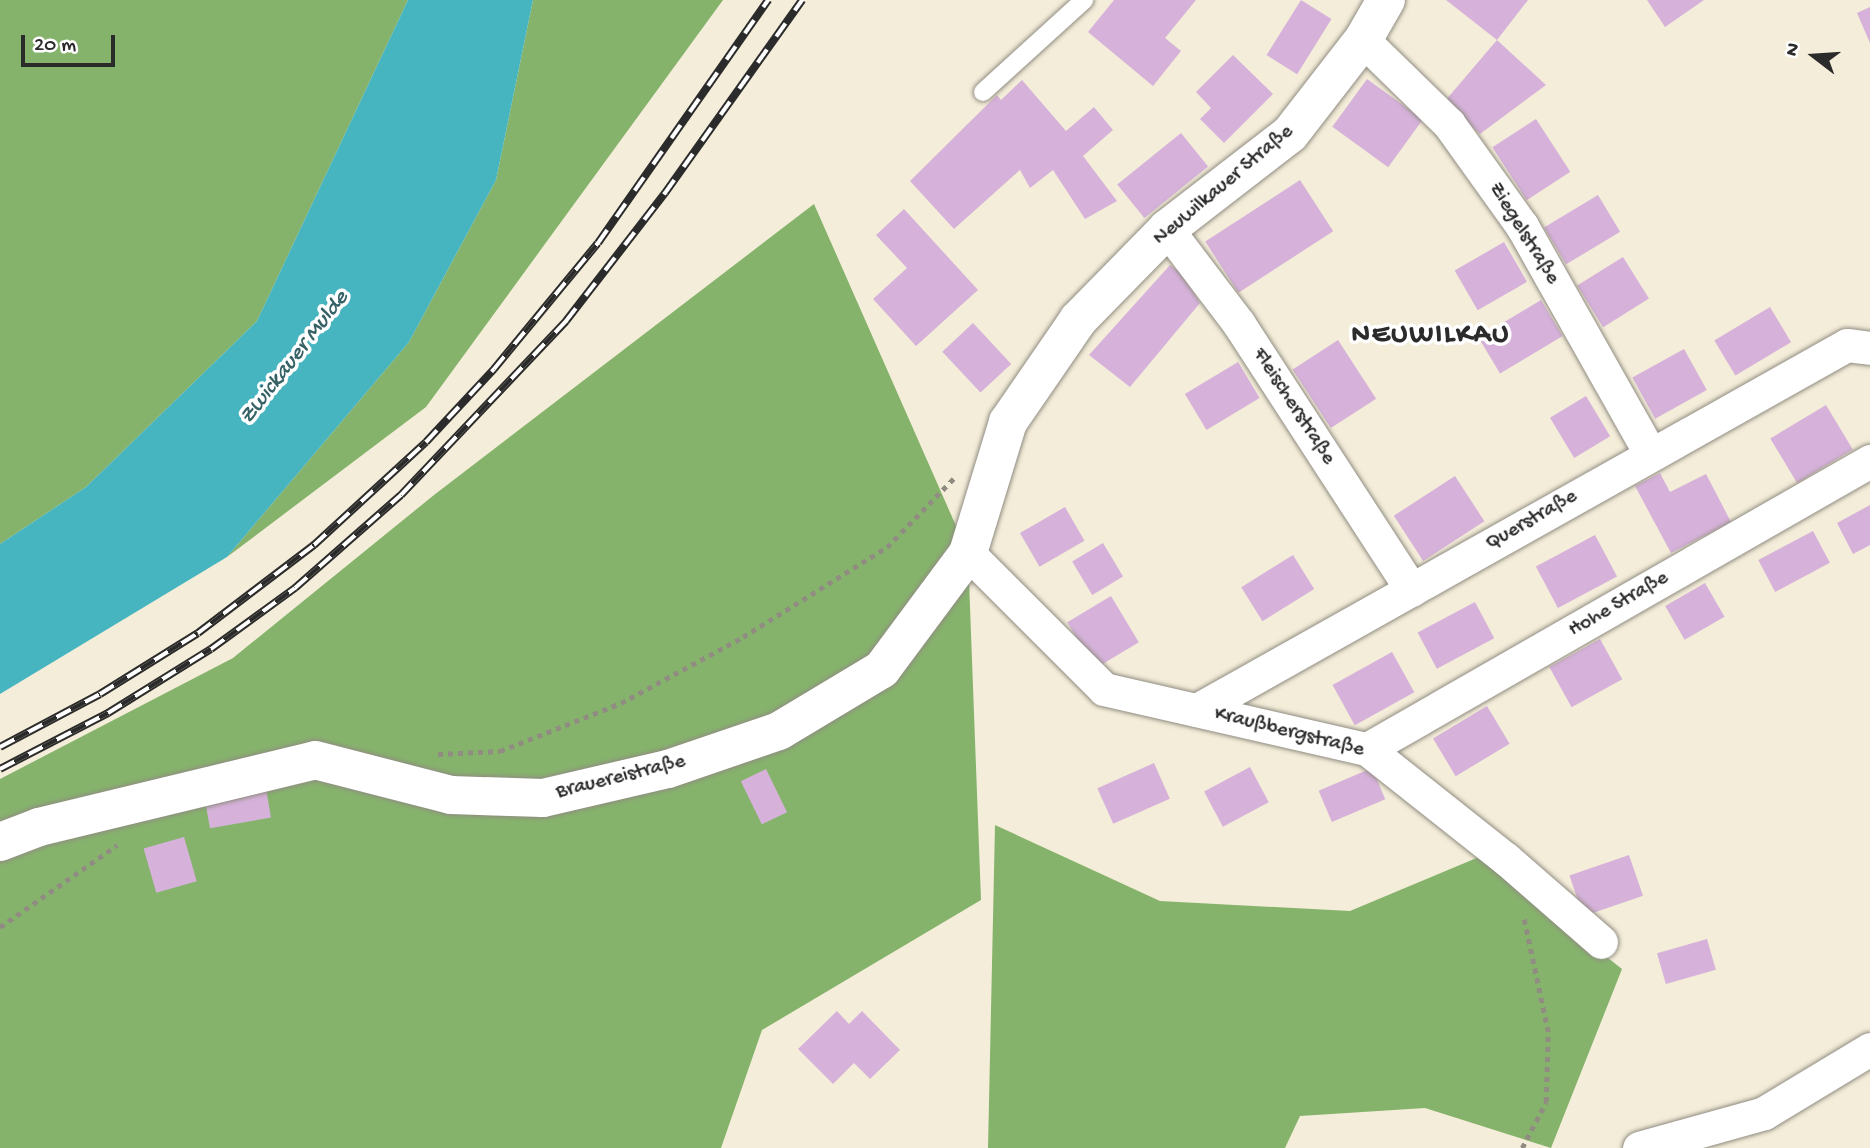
<!DOCTYPE html>
<html>
<head>
<meta charset="utf-8">
<style>
  body { margin:0 }
  #map { position:relative; width:1870px; height:1148px; overflow:hidden; background:#f4edd9; font-family:"Gochi Hand",sans-serif }
  div>[style] { position:absolute }
  .forest>* { inset:0; background:#86b36c }
  .water>* { inset:0; background:#46b5bf }
  .building>* { inset:0; background:#d6b2da; transform-origin:0 0 }
  .path>* { height:4.5px; margin-top:-2.25px; transform-origin:0; background:repeating-linear-gradient(90deg,#908c82 0 5px,transparent 0 10px) }
  .roads { filter:drop-shadow(0 0 2px #908c82) drop-shadow(0 0 2px #908c82) }
  .service>* { height:18px; margin:-9px; padding:0 9px; transform-origin:9px; border-radius:9px; background:#fff }
  .minor>* { height:33px; margin:-16.5px; padding:0 16.5px; transform-origin:16.5px; border-radius:16.5px; background:#fff }
  .tertiary>* { height:38px; margin:-19px; padding:0 19px; transform-origin:19px; border-radius:19px; background:#fff }
  .rail>* { height:8px; margin-top:-4px; transform-origin:0; background:repeating-linear-gradient(90deg,#fff 0 16px,#2b2b2b 0 32px); box-sizing:border-box; border-block:2px solid #2b2b2b }
  span { translate:-50% -50%; white-space:nowrap; text-align:center; line-height:1.15; -webkit-text-stroke:7px #fff; paint-order:stroke }
  .street-label { font-size:21px; color:#2b2b2b }
  .water-label { font-size:23px; color:#366266; font-style:italic }
  .district-label { font-size:28px; color:#2b2b2b; font-weight:700; letter-spacing:2px }
  .north { position:absolute; left:1779px; top:21px; width:70px; height:70px; -webkit-text-stroke:5px #fff; paint-order:stroke; rotate:287deg; font-size:19px; font-weight:700; line-height:28px; text-align:center; color:#2b2b2b }
  .north::after { content:''; display:block; margin:auto; width:24px; height:32px; background:#2b2b2b; clip-path:polygon(50% 0,100% 100%,50% 72%,0 100%) }
  .scale { position:absolute; left:21px; top:35px; width:94px; height:32px; box-sizing:border-box; border:4px solid #2b2b2b; border-top:0; padding-left:9px; font-size:21px; line-height:24px; white-space:nowrap; color:#2b2b2b; -webkit-text-stroke:5px #fff; paint-order:stroke }
</style>
</head>
<body>
<div id="map">
  <div class="forest">
    <div style="clip-path:polygon(0 0,408px 0,257px 321px,86px 487px,0 544px)"></div>
    <div style="clip-path:polygon(533px 0,723px 0,426px 407px,227px 557px,409px 342px,496px 180px)"></div>
    <div style="clip-path:polygon(814px 204px,968px 553px,981px 900px,762px 1030px,721px 1148px,0 1148px,0 779px,233px 658px,434px 495px)"></div>
    <div style="clip-path:polygon(995px 825px,1160px 901px,1350px 911px,1479px 857px,1622px 969px,1551px 1148px,1425px 1108px,1300px 1116px,1285px 1148px,988px 1148px)"></div>
  </div>
  <div class="water">
    <div style="clip-path:polygon(408px 0,533px 0,496px 180px,409px 342px,227px 557px,0 694px,0 544px,86px 487px,257px 321px)"></div>
  </div>
  <div class="building">
    <div style="clip-path:polygon(1114px 0,1196px 0,1165px 38px,1181px 51px,1153px 86px,1088px 32px)"></div>
    <div style="left:1301px;top:0;width:36px;height:65px;rotate:32deg"></div>
    <div style="clip-path:polygon(1446px 0,1528px 0,1497px 40px)"></div>
    <div style="clip-path:polygon(1647px 0,1704px 0,1665px 27px)"></div>
    <div style="clip-path:polygon(1870px 7px,1870px 43px,1857px 13px)"></div>
    <div style="clip-path:polygon(1497px 40px,1546px 85px,1480px 134px,1445px 101px)"></div>
    <div style="clip-path:polygon(1233px 55px,1273px 94px,1224px 143px,1200px 119px,1211px 108px,1196px 92px)"></div>
    <div style="left:1367px;top:79px;width:69px;height:59px;rotate:36deg"></div>
    <div style="clip-path:polygon(1022px 80px,1066px 131px,1094px 107px,1113px 130px,1083px 156px,1117px 201px,1085px 219px,1053px 170px,1030px 188px,1020px 170px,954px 229px,910px 181px,997px 95px,1001px 100px)"></div>
    <div style="left:1536px;top:119px;width:63px;height:52px;rotate:57deg"></div>
    <div style="left:1181px;top:133px;width:43px;height:82px;rotate:51deg"></div>
    <div style="left:1300px;top:180px;width:61px;height:113px;rotate:57deg"></div>
    <div style="left:1598px;top:195px;width:43px;height:63px;rotate:59deg"></div>
    <div style="clip-path:polygon(904px 209px,978px 290px,916px 346px,873px 299px,907px 268px,876px 235px)"></div>
    <div style="left:1504px;top:242px;width:46px;height:57px;rotate:60deg"></div>
    <div style="left:1623px;top:257px;width:49px;height:54px;rotate:58deg"></div>
    <div style="clip-path:polygon(1170px 265px,1182px 274px,1200px 303px,1130px 387px,1089px 355px)"></div>
    <div style="left:1541px;top:300px;width:42px;height:73px;rotate:59deg"></div>
    <div style="left:1770px;top:307px;width:41px;height:65px;rotate:59deg"></div>
    <div style="left:973px;top:323px;width:56px;height:42px;rotate:47deg"></div>
    <div style="left:1338px;top:340px;width:70px;height:54px;rotate:57deg"></div>
    <div style="left:1684px;top:349px;width:47px;height:59px;rotate:61deg"></div>
    <div style="left:1238px;top:362px;width:42px;height:62px;rotate:59deg"></div>
    <div style="left:1586px;top:396px;width:47px;height:42px;rotate:59deg"></div>
    <div style="left:1826px;top:405px;width:52px;height:65px;rotate:59deg"></div>
    <div style="clip-path:polygon(1660px 473px,1670px 492px,1706px 474px,1731px 522px,1671px 553px,1635px 486px)"></div>
    <div style="left:1455px;top:476px;width:54px;height:73px;rotate:57deg"></div>
    <div style="clip-path:polygon(1870px 505px,1870px 545px,1853px 554px,1837px 523px)"></div>
    <div style="left:1065px;top:507px;width:39px;height:52px;rotate:60deg"></div>
    <div style="left:1813px;top:531px;width:36px;height:62px;rotate:62deg"></div>
    <div style="left:1595px;top:535px;width:47px;height:67px;rotate:62deg"></div>
    <div style="left:1103px;top:543px;width:39px;height:36px;rotate:59deg"></div>
    <div style="left:1293px;top:555px;width:40px;height:61px;rotate:58deg"></div>
    <div style="left:1705px;top:583px;width:39px;height:46px;rotate:60deg"></div>
    <div style="left:1111px;top:596px;width:54px;height:51px;rotate:59deg"></div>
    <div style="left:1475px;top:602px;width:41px;height:65px;rotate:62deg"></div>
    <div style="left:1600px;top:639px;width:46px;height:58px;rotate:61deg"></div>
    <div style="left:1392px;top:652px;width:46px;height:68px;rotate:61deg"></div>
    <div style="left:1487px;top:706px;width:44px;height:63px;rotate:59deg"></div>
    <div style="left:1154px;top:763px;width:39px;height:62px;rotate:66deg"></div>
    <div style="left:1250px;top:767px;width:40px;height:52px;rotate:62deg"></div>
    <div style="left:1372px;top:768px;width:34px;height:58px;rotate:67deg"></div>
    <div style="left:766px;top:769px;width:48px;height:28px;rotate:64deg"></div>
    <div style="left:266px;top:789px;width:29px;height:62px;rotate:80deg"></div>
    <div style="left:184px;top:837px;width:46px;height:42px;rotate:74deg"></div>
    <div style="left:1629px;top:855px;width:43px;height:63px;rotate:71deg"></div>
    <div style="left:1707px;top:939px;width:32px;height:52px;rotate:74deg"></div>
    <div style="clip-path:polygon(837px 1011px,849px 1024px,862px 1011px,900px 1050px,870px 1079px,854px 1063px,833px 1084px,798px 1049px)"></div>
  </div>
  <div class="path">
    <div style="left:438px;top:754px;width:62px;rotate:-2.8deg"></div>
    <div style="left:500px;top:751px;width:130px;rotate:-21.6deg"></div>
    <div style="left:621px;top:703px;width:139px;rotate:-28.4deg"></div>
    <div style="left:743px;top:637px;width:170px;rotate:-32deg"></div>
    <div style="left:887px;top:547px;width:96px;rotate:-45.8deg"></div>
    <div style="left:0;top:927px;width:143px;rotate:-35deg"></div>
    <div style="left:1522px;top:1148px;width:52px;rotate:-62.4deg"></div>
    <div style="left:1546px;top:1102px;width:70px;rotate:-88.4deg"></div>
    <div style="left:1548px;top:1032px;width:116px;rotate:-102deg"></div>
  </div>
  <div class="roads">
    <div class="service">
      <div style="left:983px;top:92px;width:137px;rotate:-42.3deg"></div>
    </div>
    <div class="minor">
      <div style="left:1363px;top:40px;width:120px;rotate:44.3deg"></div>
      <div style="left:1449px;top:124px;width:125px;rotate:54.4deg"></div>
      <div style="left:1522px;top:226px;width:261px;rotate:60.6deg"></div>
      <div style="left:1167px;top:229px;width:119px;rotate:52.8deg"></div>
      <div style="left:1239px;top:324px;width:317px;rotate:57deg"></div>
      <div style="left:968px;top:553px;width:192px;rotate:45deg"></div>
      <div style="left:1104px;top:689px;width:270px;rotate:12.9deg"></div>
      <div style="left:1367px;top:749px;width:177px;rotate:38.4deg"></div>
      <div style="left:1506px;top:859px;width:126px;rotate:41.1deg"></div>
      <div style="left:1197px;top:710px;width:745px;rotate:-29.32deg"></div>
      <div style="left:1847px;top:345px;width:23px;rotate:7deg"></div>
      <div style="left:1367px;top:749px;width:580px;rotate:-29.79deg"></div>
      <div style="left:1639px;top:1148px;width:130px;rotate:-15.6deg"></div>
      <div style="left:1764px;top:1113px;width:124px;rotate:-31.1deg"></div>
    </div>
    <div class="tertiary">
      <div style="left:0;top:842px;width:42px;rotate:-21deg"></div>
      <div style="left:39px;top:827px;width:284px;rotate:-13.6deg"></div>
      <div style="left:315px;top:760px;width:140px;rotate:14.4deg"></div>
      <div style="left:451px;top:795px;width:92px;rotate:1.9deg"></div>
      <div style="left:543px;top:798px;width:128px;rotate:-13.1deg"></div>
      <div style="left:668px;top:769px;width:117px;rotate:-18.9deg"></div>
      <div style="left:779px;top:731px;width:120px;rotate:-31deg"></div>
      <div style="left:882px;top:669px;width:144px;rotate:-53.4deg"></div>
      <div style="left:968px;top:553px;width:137px;rotate:-73deg"></div>
      <div style="left:1008px;top:422px;width:124px;rotate:-55.5deg"></div>
      <div style="left:1078px;top:320px;width:127px;rotate:-45.6deg"></div>
      <div style="left:1167px;top:229px;width:155px;rotate:-37.7deg"></div>
      <div style="left:1290px;top:134px;width:119px;rotate:-52.2deg"></div>
      <div style="left:1363px;top:40px;width:46px;rotate:-60.1deg"></div>
    </div>
  </div>
  <div class="rail">
    <div style="left:0;top:747px;width:113px;rotate:-27.9deg"></div>
    <div style="left:100px;top:694px;width:115px;rotate:-31.9deg"></div>
    <div style="left:198px;top:633px;width:146px;rotate:-37.2deg"></div>
    <div style="left:314px;top:545px;width:152px;rotate:-42.6deg"></div>
    <div style="left:426px;top:442px;width:100px;rotate:-47deg"></div>
    <div style="left:494px;top:369px;width:163px;rotate:-50.5deg"></div>
    <div style="left:598px;top:243px;width:297px;rotate:-55deg"></div>
    <div style="left:0;top:769px;width:122px;rotate:-27.4deg"></div>
    <div style="left:108px;top:713px;width:121px;rotate:-31.9deg"></div>
    <div style="left:211px;top:649px;width:104px;rotate:-36deg"></div>
    <div style="left:295px;top:588px;width:141px;rotate:-41.3deg"></div>
    <div style="left:401px;top:495px;width:240px;rotate:-46.5deg"></div>
    <div style="left:566px;top:321px;width:162px;rotate:-52.3deg"></div>
    <div style="left:665px;top:193px;width:237px;rotate:-54.6deg"></div>
  </div>
  <div class="street-label">
    <span style="left:1224px;top:186px;rotate:-40deg">Neuwilkauer Straße</span>
    <span style="left:1523px;top:234px;rotate:58deg">Ziegelstraße</span>
    <span style="left:1293px;top:407px;rotate:57deg">Fleischerstraße</span>
    <span style="left:1532px;top:521px;rotate:-30deg">Querstraße</span>
    <span style="left:1619px;top:605px;rotate:-30deg">Hohe Straße</span>
    <span style="left:1289px;top:733px;rotate:14deg">Kraußbergstraße</span>
    <span style="left:621px;top:778px;rotate:-14deg">Brauereistraße</span>
  </div>
  <div class="water-label">
    <span style="left:295px;top:358px;rotate:-52deg">Zwickauer Mulde</span>
  </div>
  <div class="district-label">
    <span style="left:1431px;top:336px">NEUWILKAU</span>
  </div>
  <div class="north">N</div>
  <div class="scale">20 m</div>
</div>
</body>
</html>
